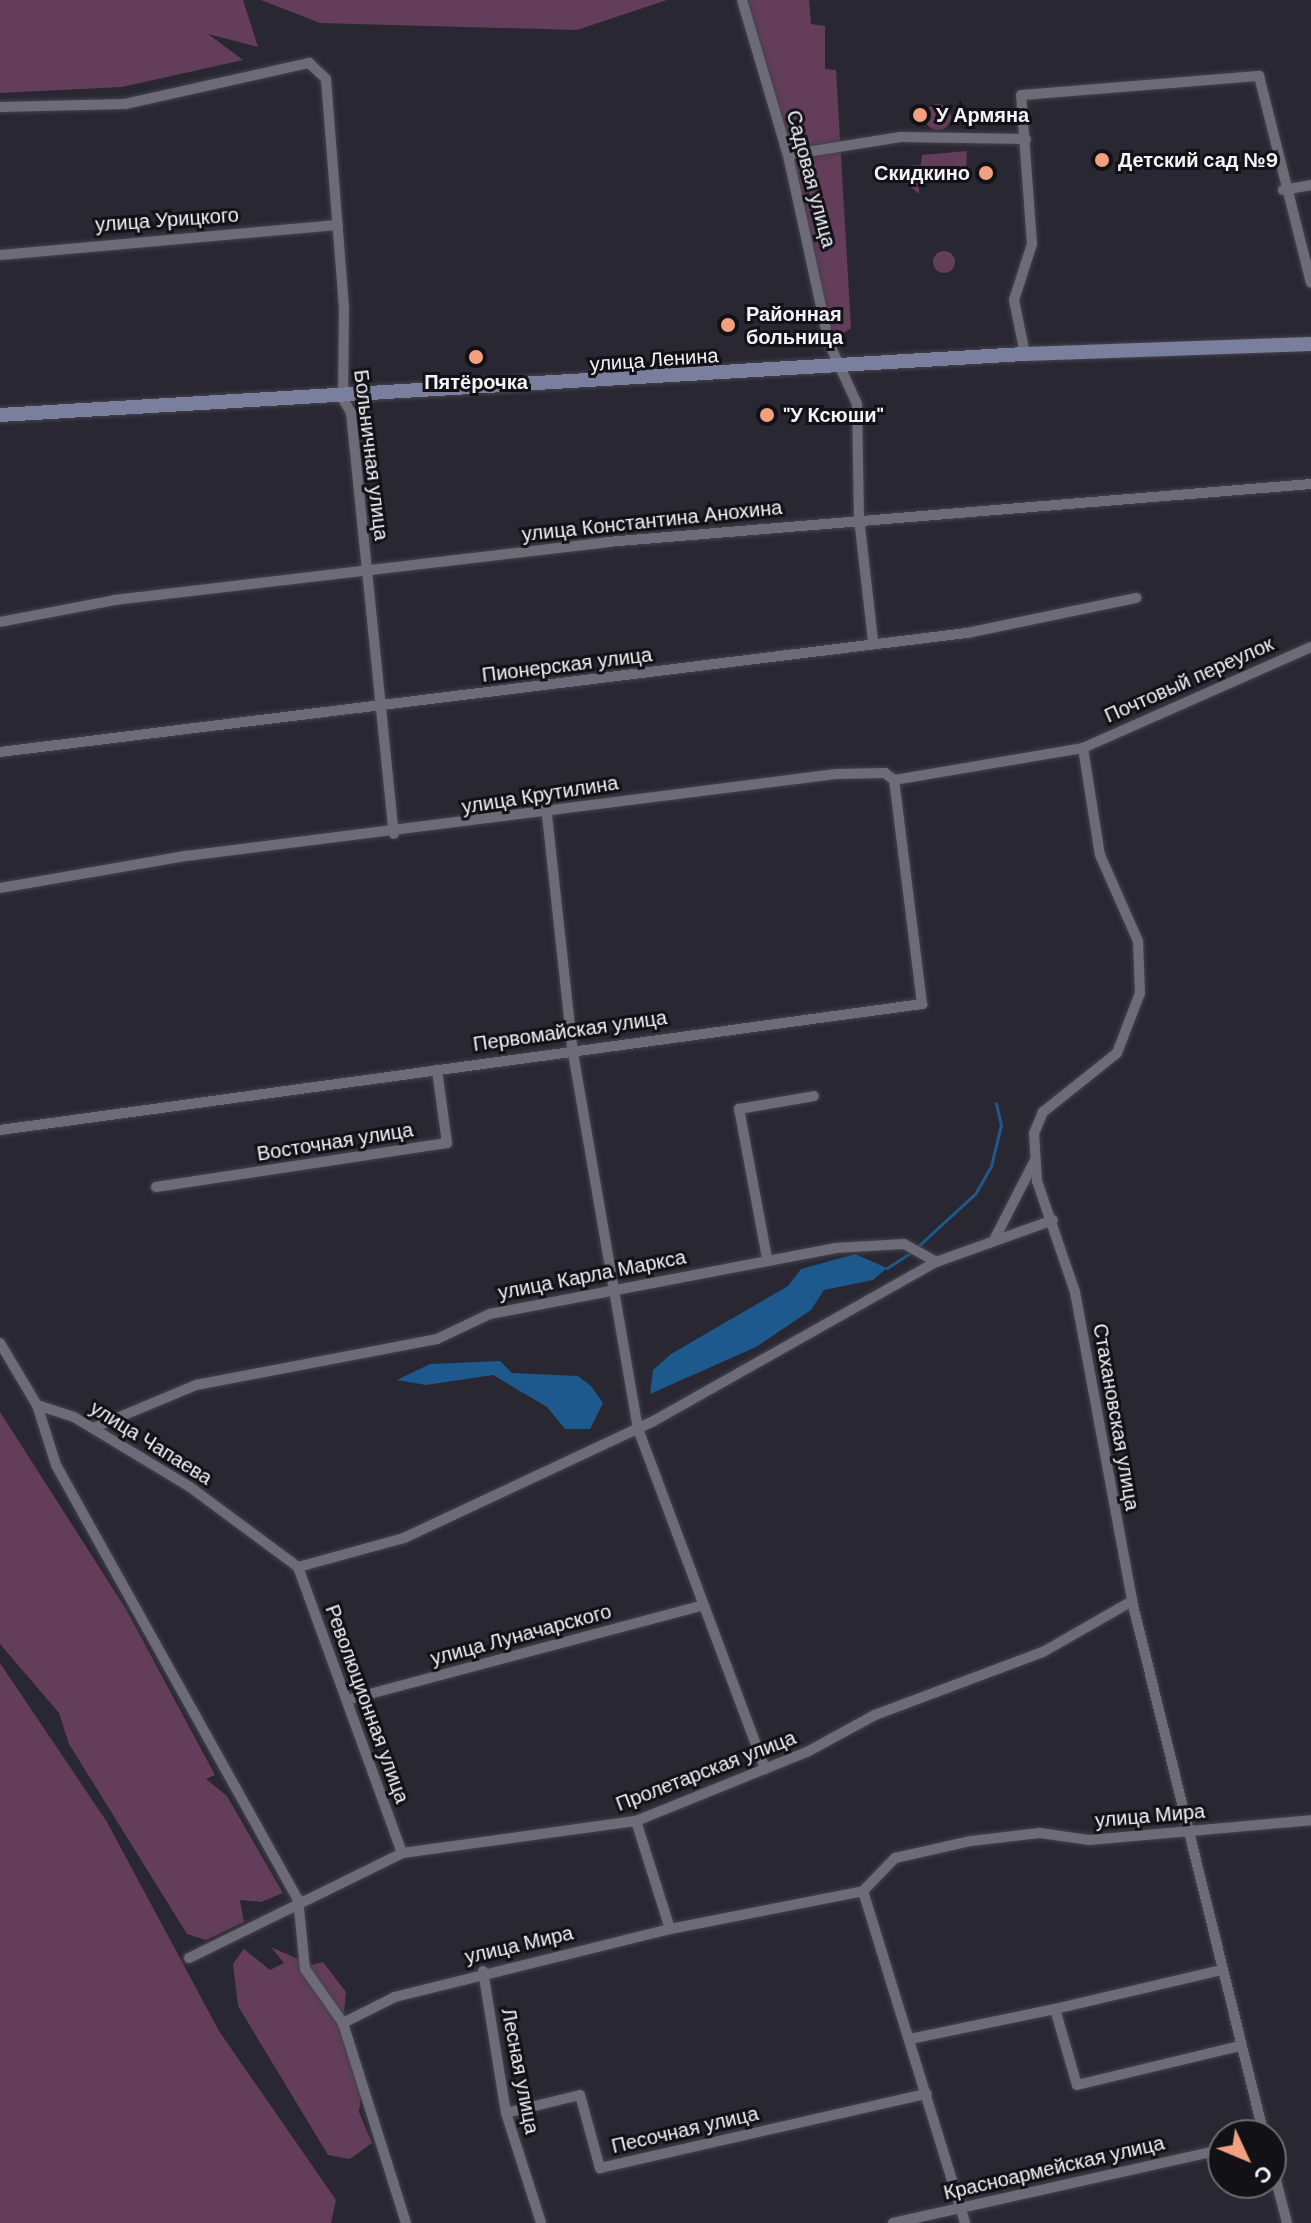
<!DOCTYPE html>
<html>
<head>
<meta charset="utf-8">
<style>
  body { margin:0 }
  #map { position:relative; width:1311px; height:2223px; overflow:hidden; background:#292732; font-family:"DM Sans",sans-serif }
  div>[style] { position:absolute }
  .green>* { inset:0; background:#633d5a }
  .round { border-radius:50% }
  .water>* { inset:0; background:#1d598c }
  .stream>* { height:3px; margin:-1.5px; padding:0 1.5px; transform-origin:1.5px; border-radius:1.5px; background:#1d598c }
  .roads { filter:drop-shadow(0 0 2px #44424b) drop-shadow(0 0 2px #44424b) }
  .minor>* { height:10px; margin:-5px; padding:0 5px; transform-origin:5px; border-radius:5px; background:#6d6b77 }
  .secondary>* { height:14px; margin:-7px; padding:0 7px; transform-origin:7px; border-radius:7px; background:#797f9d }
  .dots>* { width:22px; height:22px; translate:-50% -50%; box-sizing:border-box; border:4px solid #121116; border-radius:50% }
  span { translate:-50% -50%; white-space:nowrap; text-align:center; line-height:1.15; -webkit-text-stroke:6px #121116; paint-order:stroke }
  .poi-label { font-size:20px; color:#f3f2f9; font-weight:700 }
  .left { translate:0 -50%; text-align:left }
  .right { translate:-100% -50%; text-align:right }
  .street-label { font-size:20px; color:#f3f2f9 }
  .north { position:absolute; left:1207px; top:2119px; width:80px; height:80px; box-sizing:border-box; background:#121116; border:2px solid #6c6b71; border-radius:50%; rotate:134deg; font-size:22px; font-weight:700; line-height:32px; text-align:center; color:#f3f2f9 }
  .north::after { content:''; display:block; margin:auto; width:28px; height:36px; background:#f2a080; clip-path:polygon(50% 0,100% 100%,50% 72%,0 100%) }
</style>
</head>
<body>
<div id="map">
  <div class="green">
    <div style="clip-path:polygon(0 0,243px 0,258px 47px,208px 34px,243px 60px,122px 87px,0 93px)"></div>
    <div style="clip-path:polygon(261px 0,667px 0,577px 30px,320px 23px)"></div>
    <div style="clip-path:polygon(742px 0,809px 0,811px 24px,825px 26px,825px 69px,836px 70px,851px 328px,829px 343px)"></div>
    <div class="round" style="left:925px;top:104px;width:26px;height:26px"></div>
    <div style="clip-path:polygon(967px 151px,966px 175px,919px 179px,919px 194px,905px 182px,904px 166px,921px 165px,922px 155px)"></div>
    <div class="round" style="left:933px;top:251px;width:22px;height:22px"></div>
    <div style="clip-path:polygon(0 1412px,126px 1609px,215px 1775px,206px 1779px,227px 1796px,283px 1893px,261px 1902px,240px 1900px,244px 1922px,206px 1940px,187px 1934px,69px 1744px,59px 1713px,0 1644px)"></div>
    <div style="clip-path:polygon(0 1663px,107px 1822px,219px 2031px,336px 2200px,331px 2223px,0 2223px)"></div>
    <div style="clip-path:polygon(271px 1947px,311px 1965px,323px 1962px,346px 1992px,343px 2024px,363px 2080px,359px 2112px,372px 2143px,350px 2159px,328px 2155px,238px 2006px,233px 1964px,244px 1949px,270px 1970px,284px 1963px)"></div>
  </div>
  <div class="water">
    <div style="clip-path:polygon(855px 1254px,887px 1268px,873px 1280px,824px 1290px,811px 1310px,756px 1347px,650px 1394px,653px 1370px,671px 1354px,788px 1286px,801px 1269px)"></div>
    <div style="clip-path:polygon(500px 1361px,512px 1373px,578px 1376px,591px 1386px,603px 1403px,590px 1429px,565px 1429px,547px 1407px,493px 1375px,426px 1385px,397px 1380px,430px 1364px)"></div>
  </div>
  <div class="stream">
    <div style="left:916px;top:1248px;width:80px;rotate:-42.5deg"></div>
    <div style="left:975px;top:1194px;width:32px;rotate:-60deg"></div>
    <div style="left:991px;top:1166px;width:42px;rotate:-76.3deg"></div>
    <div style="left:1001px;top:1125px;width:22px;rotate:-103deg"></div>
    <div style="left:887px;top:1268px;width:27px;rotate:-33deg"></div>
  </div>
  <div class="roads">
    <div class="minor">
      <div style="left:742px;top:0;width:162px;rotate:73.5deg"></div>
      <div style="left:788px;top:155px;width:192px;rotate:77.7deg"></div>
      <div style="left:829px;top:343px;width:67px;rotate:65.3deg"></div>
      <div style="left:857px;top:404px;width:114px;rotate:89deg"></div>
      <div style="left:859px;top:518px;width:124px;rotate:83.5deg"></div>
      <div style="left:0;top:107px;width:125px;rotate:-1.4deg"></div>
      <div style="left:125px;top:104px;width:189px;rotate:-12.6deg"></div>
      <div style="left:309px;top:63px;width:23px;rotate:43deg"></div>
      <div style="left:326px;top:79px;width:229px;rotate:85.5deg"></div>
      <div style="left:344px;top:307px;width:92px;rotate:90.6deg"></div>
      <div style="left:343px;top:399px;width:16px;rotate:60deg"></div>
      <div style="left:351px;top:413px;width:423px;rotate:84.2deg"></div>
      <div style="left:788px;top:155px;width:114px;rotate:-9.1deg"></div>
      <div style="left:901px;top:137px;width:125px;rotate:0.9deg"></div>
      <div style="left:1283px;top:190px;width:28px;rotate:-10deg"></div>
      <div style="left:0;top:255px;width:339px;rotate:-5.1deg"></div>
      <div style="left:1025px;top:354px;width:55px;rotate:-101.5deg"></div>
      <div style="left:1014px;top:300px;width:59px;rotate:-72.2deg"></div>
      <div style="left:1032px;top:244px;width:149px;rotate:-94.2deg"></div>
      <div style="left:1021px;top:95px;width:239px;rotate:-4.6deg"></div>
      <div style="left:1259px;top:76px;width:213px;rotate:75.9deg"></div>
      <div style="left:0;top:622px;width:117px;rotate:-10.8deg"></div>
      <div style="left:115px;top:600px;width:495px;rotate:-6.7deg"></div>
      <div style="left:607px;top:542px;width:706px;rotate:-4.71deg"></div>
      <div style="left:1083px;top:748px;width:108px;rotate:81deg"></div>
      <div style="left:1100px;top:855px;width:94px;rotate:66.2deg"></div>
      <div style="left:1138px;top:941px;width:52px;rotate:87.8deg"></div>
      <div style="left:1140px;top:993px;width:64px;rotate:111deg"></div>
      <div style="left:1117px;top:1053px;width:95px;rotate:141.4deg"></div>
      <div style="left:1043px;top:1112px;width:23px;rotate:113deg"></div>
      <div style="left:1034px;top:1133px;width:48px;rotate:86.4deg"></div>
      <div style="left:1037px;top:1181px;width:117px;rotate:71.1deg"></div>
      <div style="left:1075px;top:1292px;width:314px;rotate:79.5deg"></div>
      <div style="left:1132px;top:1601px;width:550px;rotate:76.12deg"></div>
      <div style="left:0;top:752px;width:974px;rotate:-7.02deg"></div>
      <div style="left:967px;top:633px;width:173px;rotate:-11.7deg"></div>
      <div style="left:547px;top:815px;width:233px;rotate:83.8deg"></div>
      <div style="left:572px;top:1047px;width:388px;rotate:80.2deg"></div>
      <div style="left:638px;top:1429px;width:363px;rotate:69.5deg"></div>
      <div style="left:0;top:888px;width:189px;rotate:-9.8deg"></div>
      <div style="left:186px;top:856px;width:655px;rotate:-7.19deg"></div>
      <div style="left:836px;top:774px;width:49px;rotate:-1.2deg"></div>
      <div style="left:885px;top:773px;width:11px;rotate:38deg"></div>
      <div style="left:894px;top:780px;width:192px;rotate:-9.6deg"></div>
      <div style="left:1083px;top:748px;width:249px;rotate:-23.9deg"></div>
      <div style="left:0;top:1130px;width:931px;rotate:-7.78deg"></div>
      <div style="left:922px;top:1004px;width:226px;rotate:-97.1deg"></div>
      <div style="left:156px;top:1187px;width:294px;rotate:-8.6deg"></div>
      <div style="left:447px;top:1143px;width:74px;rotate:-97.8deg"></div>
      <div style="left:994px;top:1240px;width:88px;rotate:-62.9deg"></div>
      <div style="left:767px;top:1258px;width:152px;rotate:-100.6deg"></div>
      <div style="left:739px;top:1109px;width:76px;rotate:-9.8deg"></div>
      <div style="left:0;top:1343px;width:72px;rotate:59.2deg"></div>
      <div style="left:37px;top:1405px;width:63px;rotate:72.4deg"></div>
      <div style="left:56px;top:1465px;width:497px;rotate:60.9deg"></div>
      <div style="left:298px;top:1899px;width:70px;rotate:84.3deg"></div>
      <div style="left:305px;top:1969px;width:66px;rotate:54.9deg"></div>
      <div style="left:37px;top:1405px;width:39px;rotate:18deg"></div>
      <div style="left:74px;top:1417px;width:135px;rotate:31.1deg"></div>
      <div style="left:190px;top:1487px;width:134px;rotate:36.5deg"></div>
      <div style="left:93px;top:1428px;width:112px;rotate:-22.7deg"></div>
      <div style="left:196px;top:1385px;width:245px;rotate:-10.8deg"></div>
      <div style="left:437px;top:1339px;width:59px;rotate:-25.3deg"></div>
      <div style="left:490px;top:1314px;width:351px;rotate:-10.8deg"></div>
      <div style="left:835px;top:1248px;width:69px;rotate:-3.3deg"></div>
      <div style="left:904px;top:1244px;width:37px;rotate:29deg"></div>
      <div style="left:936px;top:1262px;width:124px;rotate:-19.7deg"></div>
      <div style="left:298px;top:1567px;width:110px;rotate:-15.3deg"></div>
      <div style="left:404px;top:1538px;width:274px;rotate:-25.1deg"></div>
      <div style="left:652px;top:1422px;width:326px;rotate:-29.4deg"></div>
      <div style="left:298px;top:1567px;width:304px;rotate:70deg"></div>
      <div style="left:347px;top:1700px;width:368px;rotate:-14.9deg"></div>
      <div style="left:636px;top:1821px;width:113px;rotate:72.5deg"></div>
      <div style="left:863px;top:1891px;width:347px;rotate:72.9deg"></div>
      <div style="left:189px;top:1958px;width:237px;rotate:-26.2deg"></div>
      <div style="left:402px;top:1853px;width:236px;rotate:-7.8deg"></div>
      <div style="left:636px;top:1821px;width:184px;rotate:-22deg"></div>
      <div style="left:807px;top:1752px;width:77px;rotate:-28.6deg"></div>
      <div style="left:875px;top:1715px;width:179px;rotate:-20.6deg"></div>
      <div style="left:1043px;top:1652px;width:103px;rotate:-29.8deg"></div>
      <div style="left:483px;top:1971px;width:144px;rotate:80.8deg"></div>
      <div style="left:506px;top:2113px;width:115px;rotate:72.3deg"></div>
      <div style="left:1055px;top:2009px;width:171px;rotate:-13.2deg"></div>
      <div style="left:910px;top:2039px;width:148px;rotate:-11.7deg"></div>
      <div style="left:1055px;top:2009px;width:79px;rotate:73.9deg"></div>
      <div style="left:1077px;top:2085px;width:168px;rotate:-13.5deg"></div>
      <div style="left:506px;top:2113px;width:76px;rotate:-13.7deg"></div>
      <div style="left:580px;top:2095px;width:76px;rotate:74.7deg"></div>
      <div style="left:600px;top:2168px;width:335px;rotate:-12.8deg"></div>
      <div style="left:1271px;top:2161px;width:64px;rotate:75.5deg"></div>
      <div style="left:406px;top:2223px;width:210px;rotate:-107.5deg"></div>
      <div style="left:343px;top:2023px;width:58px;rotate:-26.6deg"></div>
      <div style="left:395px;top:1997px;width:283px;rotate:-13.9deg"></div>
      <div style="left:670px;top:1929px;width:197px;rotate:-11.1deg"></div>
      <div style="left:863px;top:1891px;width:46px;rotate:-45.9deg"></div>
      <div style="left:895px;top:1858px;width:78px;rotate:-12.6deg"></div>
      <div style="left:971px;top:1841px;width:69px;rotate:-6.6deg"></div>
      <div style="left:1040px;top:1833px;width:49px;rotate:8.1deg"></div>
      <div style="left:1089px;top:1840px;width:223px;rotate:-5.1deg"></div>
      <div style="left:893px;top:2223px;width:338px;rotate:-12.6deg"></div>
    </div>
    <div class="secondary">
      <div style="left:0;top:415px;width:1027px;rotate:-3.41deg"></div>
      <div style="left:1025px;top:354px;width:286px;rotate:-2deg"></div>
    </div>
  </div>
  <div class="dots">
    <div style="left:920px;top:115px;background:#f2a080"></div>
    <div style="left:1102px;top:160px;background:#f2a080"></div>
    <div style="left:986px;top:173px;background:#f2a080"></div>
    <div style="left:728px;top:325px;background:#f2a080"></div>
    <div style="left:476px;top:357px;background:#f2a080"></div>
    <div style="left:767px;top:415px;background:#f2a080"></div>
  </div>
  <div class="poi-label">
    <span class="left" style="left:936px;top:115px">У Армяна</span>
    <span class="left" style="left:1118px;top:160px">Детский сад №9</span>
    <span class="right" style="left:970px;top:173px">Скидкино</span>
    <span class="left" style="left:746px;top:326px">Районная<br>больница</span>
    <span style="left:476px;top:382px">Пятёрочка</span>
    <span class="left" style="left:783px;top:415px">"У Ксюши"</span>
  </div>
  <div class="street-label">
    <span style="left:811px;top:179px;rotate:75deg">Садовая улица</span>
    <span style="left:167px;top:220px;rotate:-4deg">улица Урицкого</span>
    <span style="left:654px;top:360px;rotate:-4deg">улица Ленина</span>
    <span style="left:371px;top:455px;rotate:83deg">Больничная улица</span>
    <span style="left:652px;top:521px;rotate:-6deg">улица Константина Анохина</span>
    <span style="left:567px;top:665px;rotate:-7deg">Пионерская улица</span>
    <span style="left:1189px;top:680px;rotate:-24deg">Почтовый переулок</span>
    <span style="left:540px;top:795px;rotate:-9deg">улица Крутилина</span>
    <span style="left:570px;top:1031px;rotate:-8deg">Первомайская улица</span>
    <span style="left:335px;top:1142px;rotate:-9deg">Восточная улица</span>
    <span style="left:592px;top:1275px;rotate:-11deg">улица Карла Маркса</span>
    <span style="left:1116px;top:1417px;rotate:80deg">Стахановская улица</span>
    <span style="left:151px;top:1443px;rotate:32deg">улица Чапаева</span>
    <span style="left:521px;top:1635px;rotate:-15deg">улица Луначарского</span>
    <span style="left:367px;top:1704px;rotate:70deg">Революционная улица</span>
    <span style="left:706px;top:1771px;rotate:-21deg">Пролетарская улица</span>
    <span style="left:1150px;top:1816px;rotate:-5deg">улица Мира</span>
    <span style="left:519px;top:1945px;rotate:-13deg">улица Мира</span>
    <span style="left:520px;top:2071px;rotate:79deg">Лесная улица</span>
    <span style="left:685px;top:2130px;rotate:-13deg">Песочная улица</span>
    <span style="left:1054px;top:2168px;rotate:-13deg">Красноармейская улица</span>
  </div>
  <div class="north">С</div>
</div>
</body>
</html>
